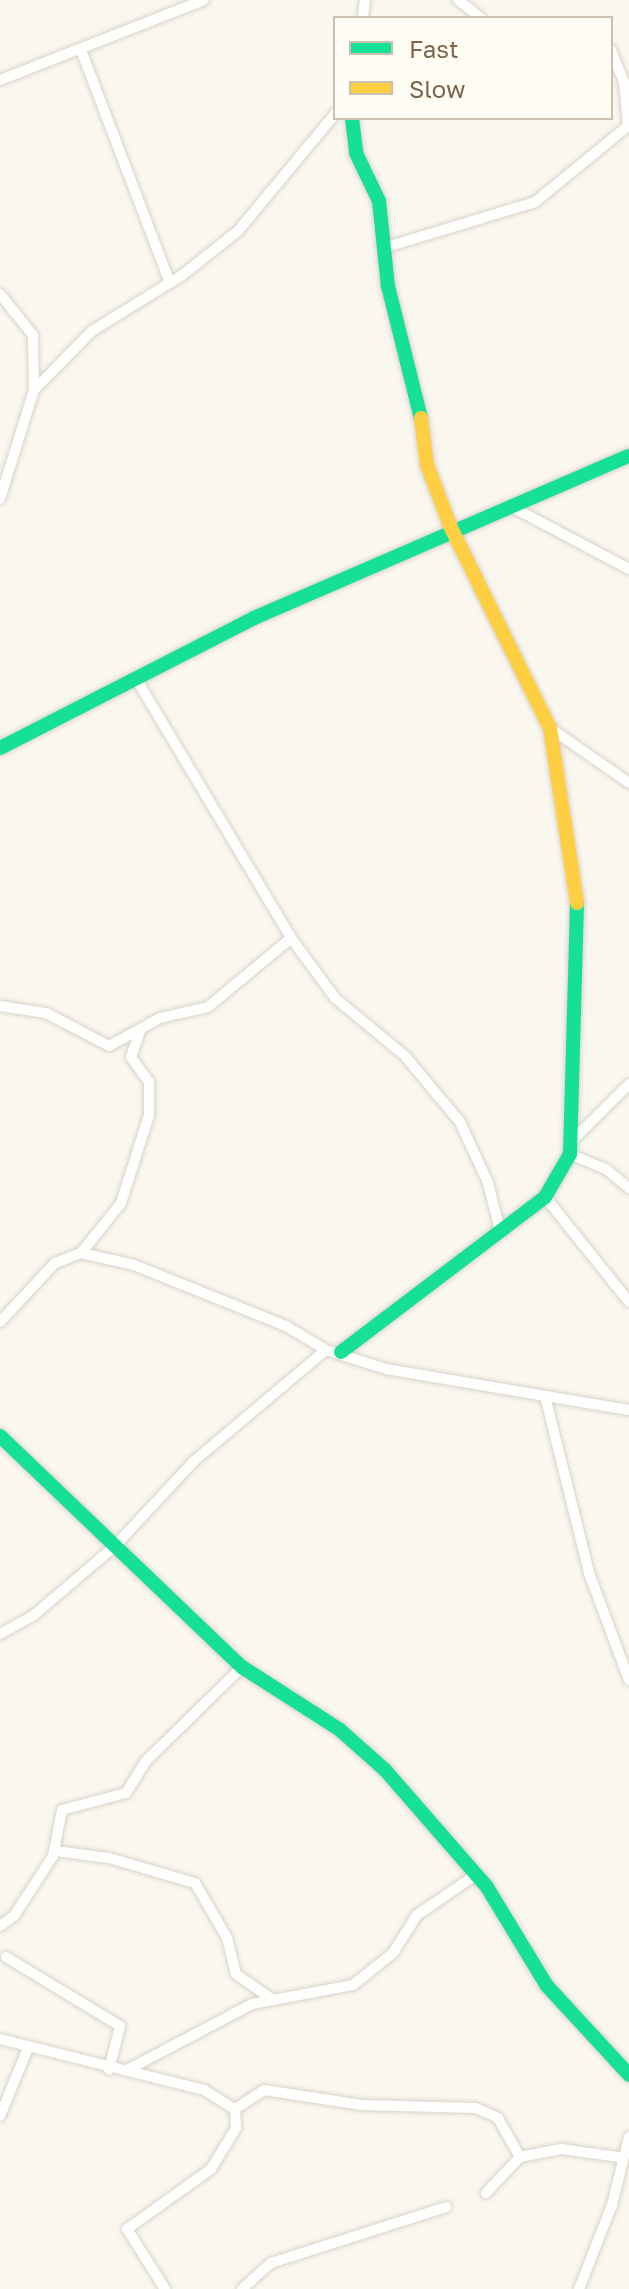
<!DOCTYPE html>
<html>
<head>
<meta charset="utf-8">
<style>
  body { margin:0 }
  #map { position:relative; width:629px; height:2289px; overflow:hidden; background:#faf7ef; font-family:"Golos Text",sans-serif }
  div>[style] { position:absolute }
  .roads { filter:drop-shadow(0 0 2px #d8d3ca) drop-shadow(0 0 2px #d8d3ca) }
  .street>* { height:10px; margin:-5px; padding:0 5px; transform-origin:5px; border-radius:5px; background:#fefefd }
  .fast>* { height:14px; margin:-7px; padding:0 7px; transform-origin:7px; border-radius:7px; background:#16e098 }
  .slow>* { height:14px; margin:-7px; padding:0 7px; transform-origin:7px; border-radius:7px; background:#ffcf43 }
  span { translate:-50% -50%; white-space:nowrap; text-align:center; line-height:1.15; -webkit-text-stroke:6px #fffcf3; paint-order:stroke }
  .legend { position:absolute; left:333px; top:16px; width:280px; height:104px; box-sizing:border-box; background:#fffcf3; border:2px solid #cbc0b0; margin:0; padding:10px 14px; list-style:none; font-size:24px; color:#7c654b }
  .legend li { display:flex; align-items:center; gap:16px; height:40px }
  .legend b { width:40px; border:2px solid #cbc0b0 }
</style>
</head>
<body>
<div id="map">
  <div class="roads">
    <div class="street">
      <div style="left:458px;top:0;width:29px;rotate:38deg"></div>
      <div style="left:363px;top:18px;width:18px;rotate:-84deg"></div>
      <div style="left:81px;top:50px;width:249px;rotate:69.1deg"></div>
      <div style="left:611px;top:50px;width:35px;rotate:68deg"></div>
      <div style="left:624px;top:82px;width:44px;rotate:84.8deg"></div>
      <div style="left:0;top:80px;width:219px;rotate:-21.4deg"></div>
      <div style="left:383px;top:248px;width:159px;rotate:-16.8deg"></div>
      <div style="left:535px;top:202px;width:122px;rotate:-39.3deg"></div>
      <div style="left:0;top:294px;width:53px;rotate:51.2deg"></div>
      <div style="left:33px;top:335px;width:55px;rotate:89deg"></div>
      <div style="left:0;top:499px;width:114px;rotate:-72.7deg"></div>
      <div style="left:34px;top:390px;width:83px;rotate:-45.5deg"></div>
      <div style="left:92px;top:331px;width:105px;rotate:-31.7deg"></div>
      <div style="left:181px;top:276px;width:73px;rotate:-38.3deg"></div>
      <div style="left:238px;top:231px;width:152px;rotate:-50.3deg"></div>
      <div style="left:510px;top:506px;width:135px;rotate:27.9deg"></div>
      <div style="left:138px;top:682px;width:298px;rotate:59.1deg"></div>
      <div style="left:291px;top:938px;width:74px;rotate:53.7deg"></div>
      <div style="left:335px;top:998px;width:91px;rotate:39.6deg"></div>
      <div style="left:405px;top:1056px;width:86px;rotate:50.2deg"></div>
      <div style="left:460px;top:1122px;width:67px;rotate:65.3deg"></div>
      <div style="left:488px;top:1183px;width:49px;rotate:75.7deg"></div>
      <div style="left:550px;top:728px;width:96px;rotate:34.8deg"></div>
      <div style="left:0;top:1006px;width:47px;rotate:8.7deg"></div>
      <div style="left:46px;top:1013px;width:71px;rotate:27.6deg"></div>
      <div style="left:109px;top:1046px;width:58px;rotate:-28.8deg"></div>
      <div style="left:160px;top:1018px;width:49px;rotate:-12.9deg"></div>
      <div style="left:208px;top:1007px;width:108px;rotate:-39.7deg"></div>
      <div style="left:570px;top:1143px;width:83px;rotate:-45deg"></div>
      <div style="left:570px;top:1154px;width:39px;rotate:23deg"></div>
      <div style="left:606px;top:1169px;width:30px;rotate:40deg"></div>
      <div style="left:545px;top:1197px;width:134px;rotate:51.3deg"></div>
      <div style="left:81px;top:1253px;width:64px;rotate:-51.3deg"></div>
      <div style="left:121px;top:1203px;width:92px;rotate:-72.3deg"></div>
      <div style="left:149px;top:1115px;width:33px;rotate:-90deg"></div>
      <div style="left:149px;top:1082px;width:31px;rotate:-126deg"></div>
      <div style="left:131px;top:1057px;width:28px;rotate:-71deg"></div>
      <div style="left:0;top:1322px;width:81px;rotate:-47deg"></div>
      <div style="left:55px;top:1263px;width:28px;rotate:-21deg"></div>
      <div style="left:81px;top:1253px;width:54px;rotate:12.8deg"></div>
      <div style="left:134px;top:1265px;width:164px;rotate:21.9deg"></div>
      <div style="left:286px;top:1326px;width:47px;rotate:31deg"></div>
      <div style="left:326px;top:1350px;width:63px;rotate:17.6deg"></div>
      <div style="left:386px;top:1369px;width:246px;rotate:9.6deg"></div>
      <div style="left:546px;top:1400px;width:178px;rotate:76deg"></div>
      <div style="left:589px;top:1573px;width:114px;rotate:69.5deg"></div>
      <div style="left:0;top:1634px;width:39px;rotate:-29deg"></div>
      <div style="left:34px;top:1615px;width:106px;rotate:-40.4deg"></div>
      <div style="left:115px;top:1546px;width:116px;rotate:-47.1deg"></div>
      <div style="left:194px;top:1461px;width:172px;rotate:-40.1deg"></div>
      <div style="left:56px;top:1851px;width:53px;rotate:7.5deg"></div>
      <div style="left:109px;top:1858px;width:90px;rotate:16.2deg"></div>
      <div style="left:195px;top:1883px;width:64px;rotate:59.8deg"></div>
      <div style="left:227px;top:1938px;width:37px;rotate:76deg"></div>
      <div style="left:236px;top:1974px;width:45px;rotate:35.1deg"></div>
      <div style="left:0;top:1926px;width:17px;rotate:-36deg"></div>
      <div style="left:14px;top:1916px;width:72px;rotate:-57deg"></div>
      <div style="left:53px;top:1856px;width:47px;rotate:-78.9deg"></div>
      <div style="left:62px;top:1810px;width:66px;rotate:-14.9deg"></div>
      <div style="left:126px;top:1793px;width:38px;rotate:-58deg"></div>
      <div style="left:146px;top:1761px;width:134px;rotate:-44.4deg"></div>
      <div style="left:6px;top:1957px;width:133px;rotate:31.2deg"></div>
      <div style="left:120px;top:2026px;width:45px;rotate:104deg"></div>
      <div style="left:0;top:2039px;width:210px;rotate:14deg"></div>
      <div style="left:204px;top:2090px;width:36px;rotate:32deg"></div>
      <div style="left:235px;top:2109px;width:35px;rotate:-33deg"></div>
      <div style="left:264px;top:2090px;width:99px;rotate:8.7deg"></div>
      <div style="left:362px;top:2105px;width:114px;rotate:1.5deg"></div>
      <div style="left:476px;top:2108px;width:24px;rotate:24deg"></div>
      <div style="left:498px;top:2118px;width:45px;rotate:60.6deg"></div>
      <div style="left:520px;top:2157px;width:42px;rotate:-11deg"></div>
      <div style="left:561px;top:2149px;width:59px;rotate:7.9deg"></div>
      <div style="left:127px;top:2070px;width:141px;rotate:-27.8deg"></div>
      <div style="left:252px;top:2004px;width:103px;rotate:-10.7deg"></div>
      <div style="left:353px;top:1985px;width:51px;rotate:-38.7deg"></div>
      <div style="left:393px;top:1953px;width:45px;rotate:-57.7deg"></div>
      <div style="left:417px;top:1915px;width:69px;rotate:-34.4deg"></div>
      <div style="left:0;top:2116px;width:74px;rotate:-67.6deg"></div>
      <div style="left:486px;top:2193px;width:50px;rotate:-46.6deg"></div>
      <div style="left:165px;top:2289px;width:71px;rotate:-122.3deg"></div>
      <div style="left:127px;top:2229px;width:103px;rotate:-35.5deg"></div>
      <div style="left:211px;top:2169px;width:48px;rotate:-58.6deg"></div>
      <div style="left:236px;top:2128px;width:19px;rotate:-93deg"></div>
      <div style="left:242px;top:2289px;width:39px;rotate:-42deg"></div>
      <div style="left:271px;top:2263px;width:184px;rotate:-17.7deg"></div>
      <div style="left:579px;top:2289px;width:90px;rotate:-68.6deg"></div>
      <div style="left:612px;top:2205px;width:70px;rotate:-76deg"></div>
    </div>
    <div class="fast">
      <div style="left:352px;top:118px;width:35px;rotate:83deg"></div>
      <div style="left:356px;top:153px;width:53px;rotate:64.4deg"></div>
      <div style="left:379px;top:201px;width:85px;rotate:84deg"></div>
      <div style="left:388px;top:286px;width:136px;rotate:76deg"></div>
      <div style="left:0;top:748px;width:285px;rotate:-27.1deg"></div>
      <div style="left:254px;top:618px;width:408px;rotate:-23.4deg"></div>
      <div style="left:341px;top:1352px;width:256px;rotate:-37.2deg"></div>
      <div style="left:545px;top:1197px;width:50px;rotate:-59.8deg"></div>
      <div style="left:570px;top:1154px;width:251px;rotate:-88.4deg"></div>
      <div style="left:0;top:1436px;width:335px;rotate:43.7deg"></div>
      <div style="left:242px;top:1667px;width:117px;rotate:32.7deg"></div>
      <div style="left:340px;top:1730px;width:60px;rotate:41.6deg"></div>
      <div style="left:385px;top:1770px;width:155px;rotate:48.9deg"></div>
      <div style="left:487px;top:1887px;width:116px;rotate:58.8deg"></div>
      <div style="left:547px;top:1986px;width:121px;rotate:47.3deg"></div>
    </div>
    <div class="slow">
      <div style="left:421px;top:418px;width:47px;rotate:82.7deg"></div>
      <div style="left:427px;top:465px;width:67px;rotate:69.1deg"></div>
      <div style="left:451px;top:528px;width:223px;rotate:63.7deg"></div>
      <div style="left:550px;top:728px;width:177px;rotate:81.2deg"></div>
    </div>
  </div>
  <ul class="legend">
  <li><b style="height:10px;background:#16e098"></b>Fast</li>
  <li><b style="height:10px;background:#ffcf43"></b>Slow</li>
  </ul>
</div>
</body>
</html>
